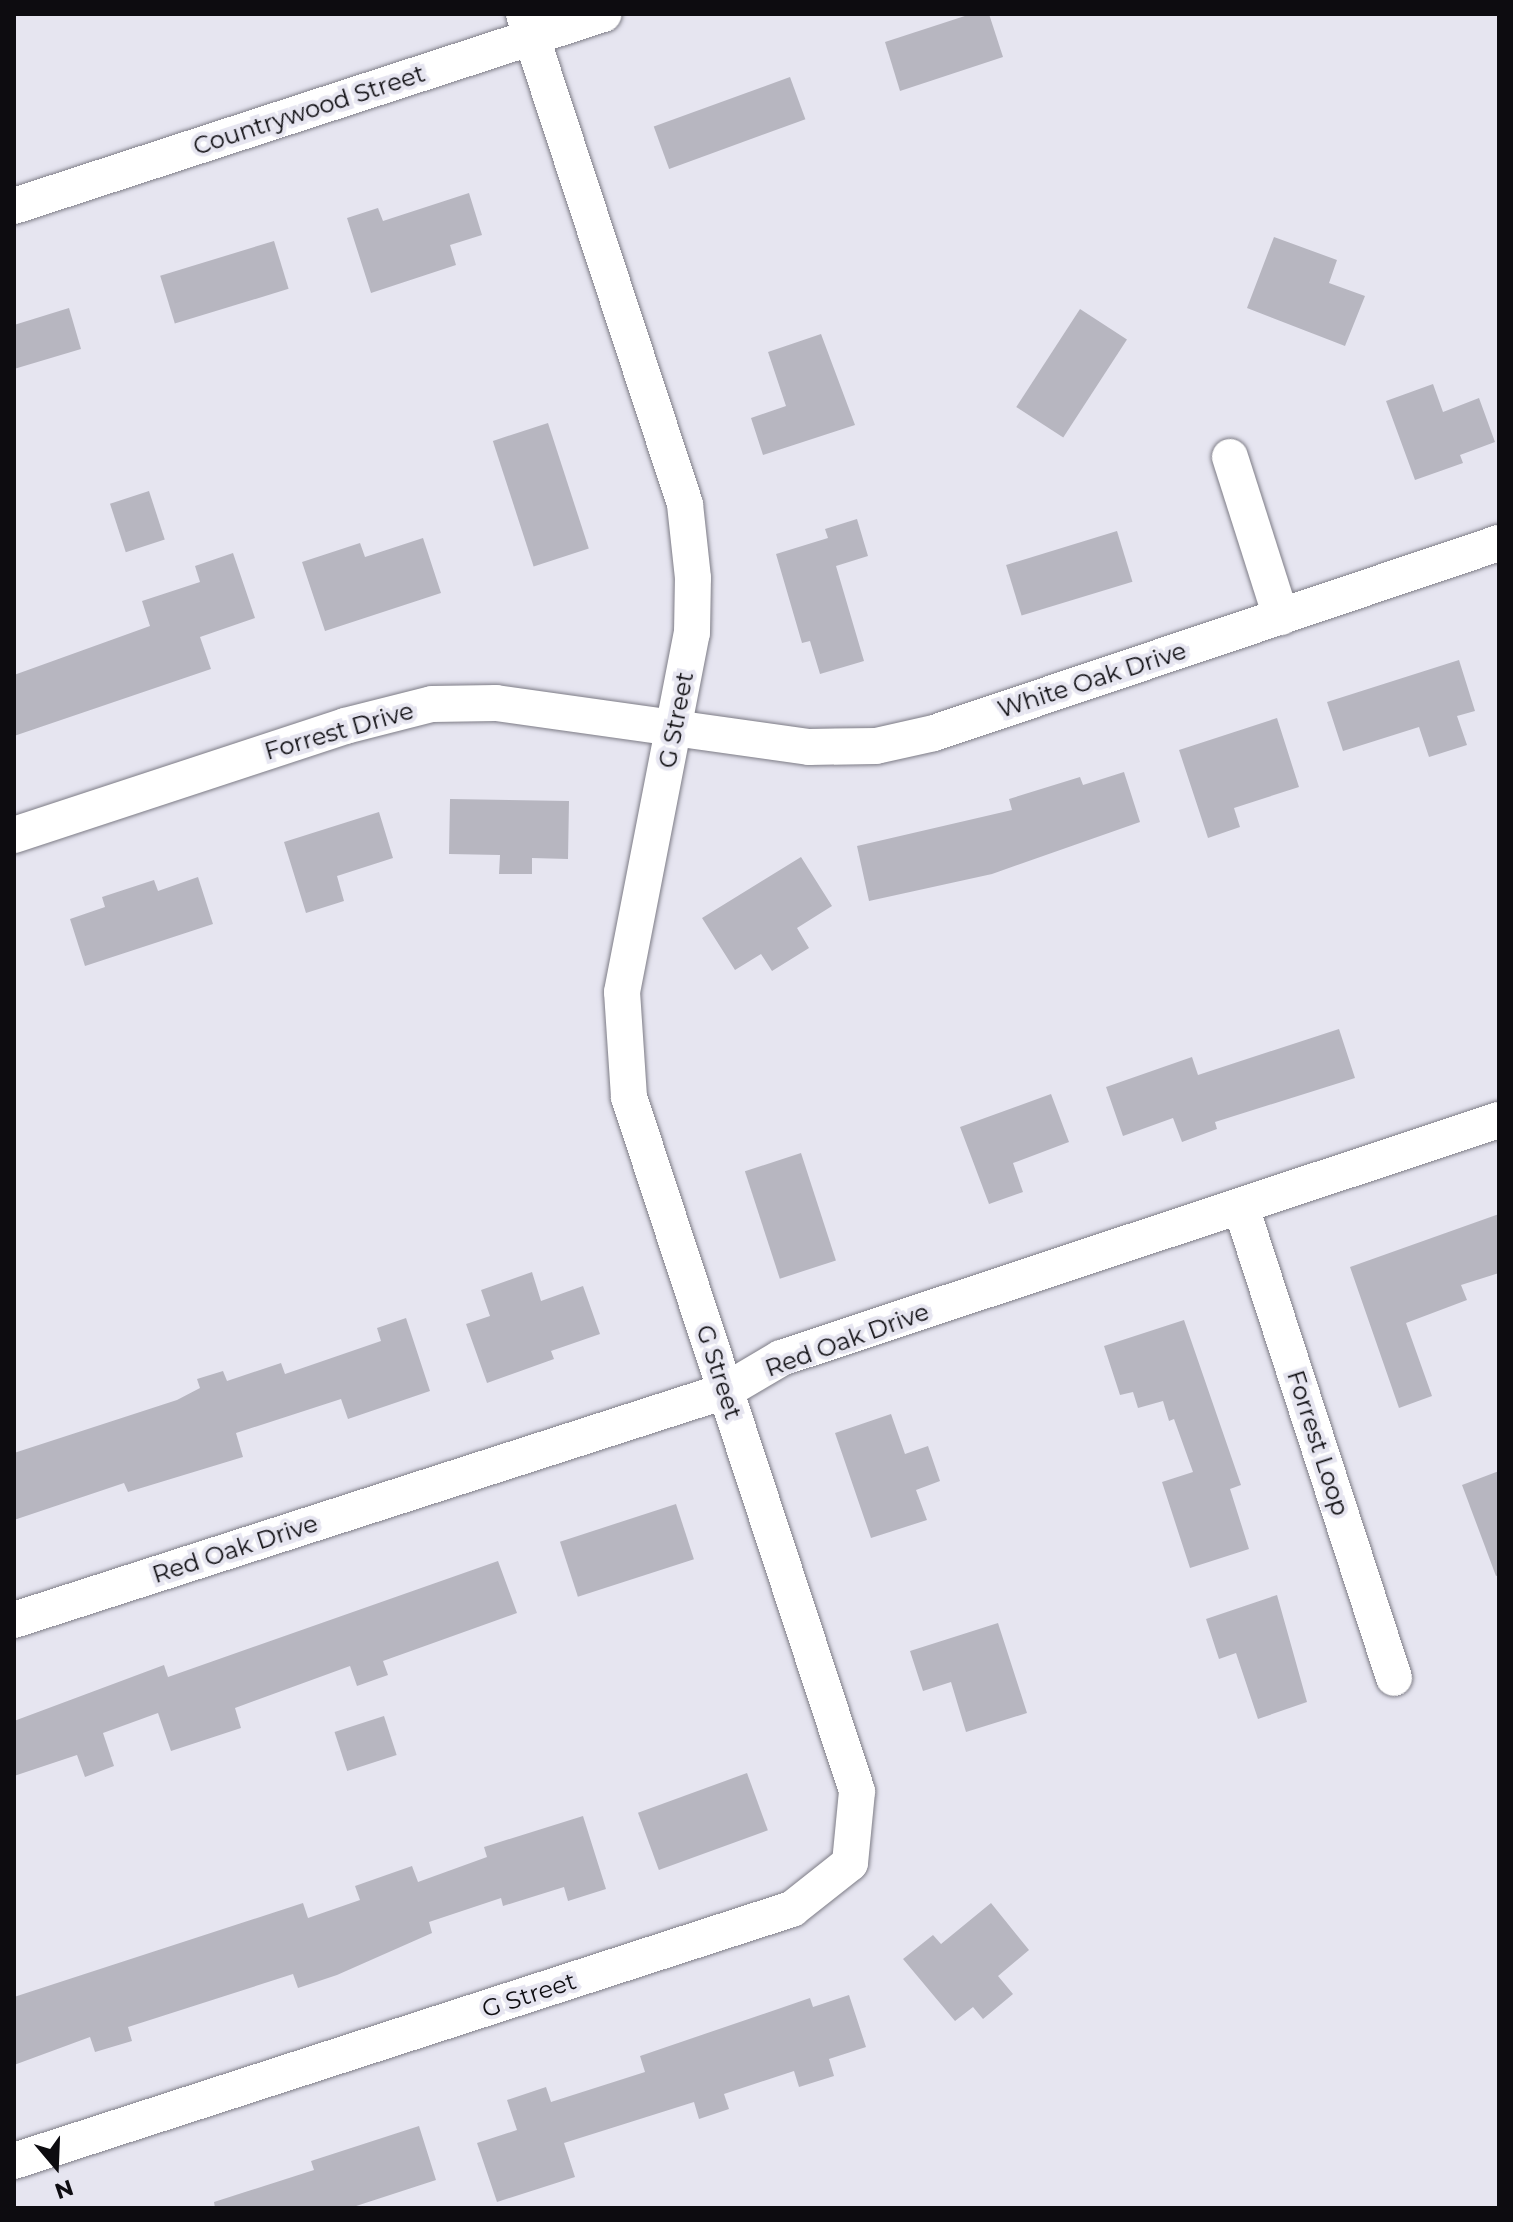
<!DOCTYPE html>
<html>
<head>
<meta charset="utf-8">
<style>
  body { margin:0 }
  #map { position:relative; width:1513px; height:2222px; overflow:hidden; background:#e6e5f0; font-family:Montserrat,sans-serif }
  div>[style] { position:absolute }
  .building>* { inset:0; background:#b7b6c0; transform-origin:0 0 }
  .roads { filter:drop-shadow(0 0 2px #7d7c86) drop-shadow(0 0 2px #7d7c86) }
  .minor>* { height:36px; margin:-18px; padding:0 18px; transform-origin:18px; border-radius:18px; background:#fff }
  span { translate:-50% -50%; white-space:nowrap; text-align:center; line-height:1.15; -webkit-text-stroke:8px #e6e5f0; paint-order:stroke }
  .street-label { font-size:24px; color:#0d0c10 }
  .frame { position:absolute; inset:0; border:16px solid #0d0c10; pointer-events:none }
  .north { position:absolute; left:16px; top:2126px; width:80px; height:80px; -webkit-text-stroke:6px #e6e5f0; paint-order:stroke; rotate:161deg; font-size:22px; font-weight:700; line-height:32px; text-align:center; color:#0d0c10 }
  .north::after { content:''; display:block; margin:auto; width:28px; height:36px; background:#0d0c10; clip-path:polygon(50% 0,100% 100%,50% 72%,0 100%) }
</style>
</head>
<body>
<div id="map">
  <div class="building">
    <div style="clip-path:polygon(971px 14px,989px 14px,1003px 57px,900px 91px,885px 42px)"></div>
    <div style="left:790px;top:77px;width:45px;height:145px;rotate:70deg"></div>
    <div style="clip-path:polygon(469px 193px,482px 235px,450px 245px,456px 265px,371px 293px,347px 218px,378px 208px,383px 221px)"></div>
    <div style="clip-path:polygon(1274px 237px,1337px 260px,1329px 283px,1365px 296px,1345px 346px,1247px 308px)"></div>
    <div style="left:274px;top:241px;width:50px;height:119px;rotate:73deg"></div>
    <div style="clip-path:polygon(69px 308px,81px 349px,14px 369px,14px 325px)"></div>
    <div style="left:1080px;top:309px;width:56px;height:117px;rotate:33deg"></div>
    <div style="clip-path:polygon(821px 334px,855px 425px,763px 455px,751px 418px,786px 406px,768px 352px)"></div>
    <div style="clip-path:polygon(1433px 384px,1443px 412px,1479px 398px,1495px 442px,1460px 455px,1463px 463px,1415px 480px,1386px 401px)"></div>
    <div style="left:548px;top:423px;width:132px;height:58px;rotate:72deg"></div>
    <div style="left:149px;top:491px;width:51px;height:41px;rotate:72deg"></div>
    <div style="clip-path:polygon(857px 519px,868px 556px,836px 566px,864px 661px,820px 674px,810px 641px,802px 643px,776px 554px,828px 538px,825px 529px)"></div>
    <div style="left:1117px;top:531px;width:53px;height:116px;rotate:73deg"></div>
    <div style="clip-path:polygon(423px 538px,441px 593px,325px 631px,302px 562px,360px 543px,365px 557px)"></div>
    <div style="clip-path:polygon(233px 553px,255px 618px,200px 637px,211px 669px,14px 736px,14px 675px,150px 626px,142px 601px,200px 582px,195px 566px)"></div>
    <div style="clip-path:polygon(1459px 660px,1475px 711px,1457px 716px,1467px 745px,1429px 757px,1419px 727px,1343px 751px,1327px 702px)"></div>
    <div style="clip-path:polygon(1277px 718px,1299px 787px,1234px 808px,1240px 827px,1208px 838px,1179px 750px)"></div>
    <div style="clip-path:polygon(1124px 772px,1140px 822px,992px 874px,869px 901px,857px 846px,1012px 810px,1009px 799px,1080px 777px,1083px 785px)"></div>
    <div style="clip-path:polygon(450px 799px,569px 801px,568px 859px,532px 858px,532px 874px,499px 874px,500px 855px,449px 854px)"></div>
    <div style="clip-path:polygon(379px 812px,393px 858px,337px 876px,344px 901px,306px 913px,284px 842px)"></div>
    <div style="clip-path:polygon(801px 857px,832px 906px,797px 928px,809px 948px,772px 971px,761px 954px,735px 970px,702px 918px)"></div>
    <div style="clip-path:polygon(198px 877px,213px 924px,85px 966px,70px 919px,105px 907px,102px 897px,154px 880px,158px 891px)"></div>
    <div style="clip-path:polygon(1339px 1029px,1355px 1078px,1215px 1122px,1217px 1129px,1182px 1142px,1173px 1118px,1123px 1136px,1106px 1087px,1192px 1057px,1198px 1075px)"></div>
    <div style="clip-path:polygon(1051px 1094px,1069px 1142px,1013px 1163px,1023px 1192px,989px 1204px,960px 1127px)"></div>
    <div style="left:801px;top:1153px;width:113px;height:59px;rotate:72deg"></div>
    <div style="clip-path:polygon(1499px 1214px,1499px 1273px,1461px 1285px,1467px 1300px,1406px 1323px,1432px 1396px,1399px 1408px,1350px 1267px)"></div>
    <div style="clip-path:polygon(532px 1272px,541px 1301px,583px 1286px,600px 1334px,551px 1351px,554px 1359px,487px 1383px,466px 1324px,490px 1316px,481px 1290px)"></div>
    <div style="clip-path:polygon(406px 1318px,430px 1391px,348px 1419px,341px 1399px,236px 1433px,243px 1457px,128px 1492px,124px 1483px,14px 1520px,14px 1453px,177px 1400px,200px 1388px,197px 1379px,223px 1371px,227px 1381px,281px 1363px,285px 1374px,381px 1341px,377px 1328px)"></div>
    <div style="clip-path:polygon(1184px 1320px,1241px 1485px,1230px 1489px,1249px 1549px,1190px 1568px,1162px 1482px,1193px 1472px,1174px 1419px,1169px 1421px,1163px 1401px,1138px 1408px,1133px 1392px,1120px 1395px,1104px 1346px)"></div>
    <div style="clip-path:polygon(891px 1414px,905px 1454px,928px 1446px,940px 1481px,916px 1490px,927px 1520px,871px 1538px,835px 1433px)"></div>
    <div style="clip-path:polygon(1499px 1471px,1499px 1575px,1496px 1576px,1462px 1485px)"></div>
    <div style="left:676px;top:1504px;width:58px;height:122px;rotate:72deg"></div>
    <div style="clip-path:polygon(498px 1561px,517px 1613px,383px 1661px,388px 1675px,357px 1686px,350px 1666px,235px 1708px,241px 1728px,171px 1751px,158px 1713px,103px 1733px,114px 1766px,85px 1777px,77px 1755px,14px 1776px,14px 1721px,164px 1665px,168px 1677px)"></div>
    <div style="clip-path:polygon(1277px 1595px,1307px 1702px,1258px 1719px,1236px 1653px,1219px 1659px,1206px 1619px)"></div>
    <div style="clip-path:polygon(998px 1623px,1027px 1713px,966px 1732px,951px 1682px,923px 1691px,910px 1651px)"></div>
    <div style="left:384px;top:1716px;width:41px;height:52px;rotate:72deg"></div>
    <div style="left:747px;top:1773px;width:61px;height:116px;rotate:70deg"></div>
    <div style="clip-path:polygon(583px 1816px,606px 1889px,568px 1901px,564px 1887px,503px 1906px,501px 1898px,429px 1922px,432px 1933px,337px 1975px,298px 1988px,293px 1974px,128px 2027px,132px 2041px,95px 2052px,90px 2037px,14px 2065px,14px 1997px,303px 1903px,308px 1918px,360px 1900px,355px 1886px,412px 1866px,418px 1882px,487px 1857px,484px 1847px)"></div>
    <div style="clip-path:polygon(991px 1903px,1029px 1950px,998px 1976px,1013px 1994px,983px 2019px,973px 2007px,955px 2021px,903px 1959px,933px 1935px,941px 1944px)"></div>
    <div style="clip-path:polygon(849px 1995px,866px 2047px,829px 2059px,834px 2076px,799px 2087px,794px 2071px,724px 2094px,729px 2109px,699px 2119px,694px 2102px,564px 2143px,575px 2177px,497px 2202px,477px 2143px,517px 2130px,507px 2100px,546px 2087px,551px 2102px,645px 2072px,640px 2056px,810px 1998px,813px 2007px)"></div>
    <div style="clip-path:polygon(419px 2126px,436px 2180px,350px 2208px,215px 2208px,214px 2202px,314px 2170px,311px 2161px)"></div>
  </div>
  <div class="roads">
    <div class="minor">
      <div style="left:14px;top:206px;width:620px;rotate:-18.05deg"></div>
      <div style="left:1230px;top:457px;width:168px;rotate:72.3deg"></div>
      <div style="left:14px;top:835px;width:348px;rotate:-18.2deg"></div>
      <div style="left:345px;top:726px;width:90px;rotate:-14.2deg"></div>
      <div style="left:432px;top:704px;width:64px;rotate:-0.9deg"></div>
      <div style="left:496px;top:703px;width:316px;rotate:8deg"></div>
      <div style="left:809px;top:747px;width:67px;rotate:-0.9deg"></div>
      <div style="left:876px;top:746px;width:59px;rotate:-12.6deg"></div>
      <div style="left:934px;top:733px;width:596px;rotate:-18.59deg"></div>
      <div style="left:1241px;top:1207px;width:495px;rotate:72deg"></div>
      <div style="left:14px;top:1620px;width:747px;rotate:-17.85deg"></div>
      <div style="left:725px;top:1391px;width:65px;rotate:-30.5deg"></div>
      <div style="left:781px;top:1358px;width:756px;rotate:-18.34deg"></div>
      <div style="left:14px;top:2161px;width:818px;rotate:-17.95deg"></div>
      <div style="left:792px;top:1909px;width:74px;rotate:-38.4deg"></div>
      <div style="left:850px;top:1863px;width:72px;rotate:-84.4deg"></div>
      <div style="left:857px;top:1791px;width:730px;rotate:-108.19deg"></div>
      <div style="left:629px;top:1097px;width:105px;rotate:-93.8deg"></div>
      <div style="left:622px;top:992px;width:366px;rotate:-79deg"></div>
      <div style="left:692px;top:633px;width:55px;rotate:-89deg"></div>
      <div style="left:693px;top:578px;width:74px;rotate:-96.2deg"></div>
      <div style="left:685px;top:504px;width:516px;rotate:-108.19deg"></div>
    </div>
  </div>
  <div class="street-label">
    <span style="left:309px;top:110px;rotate:-18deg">Countrywood Street</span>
    <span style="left:1092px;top:680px;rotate:-18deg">White Oak Drive</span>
    <span style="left:676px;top:720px;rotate:-79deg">G Street</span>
    <span style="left:339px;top:731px;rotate:-16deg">Forrest Drive</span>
    <span style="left:847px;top:1340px;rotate:-20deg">Red Oak Drive</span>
    <span style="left:719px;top:1372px;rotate:72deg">G Street</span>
    <span style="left:1318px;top:1443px;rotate:72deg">Forrest Loop</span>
    <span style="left:235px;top:1549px;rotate:-18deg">Red Oak Drive</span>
    <span style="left:529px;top:1995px;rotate:-18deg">G Street</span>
  </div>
  <div class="frame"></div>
  <div class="north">N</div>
</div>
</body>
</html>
